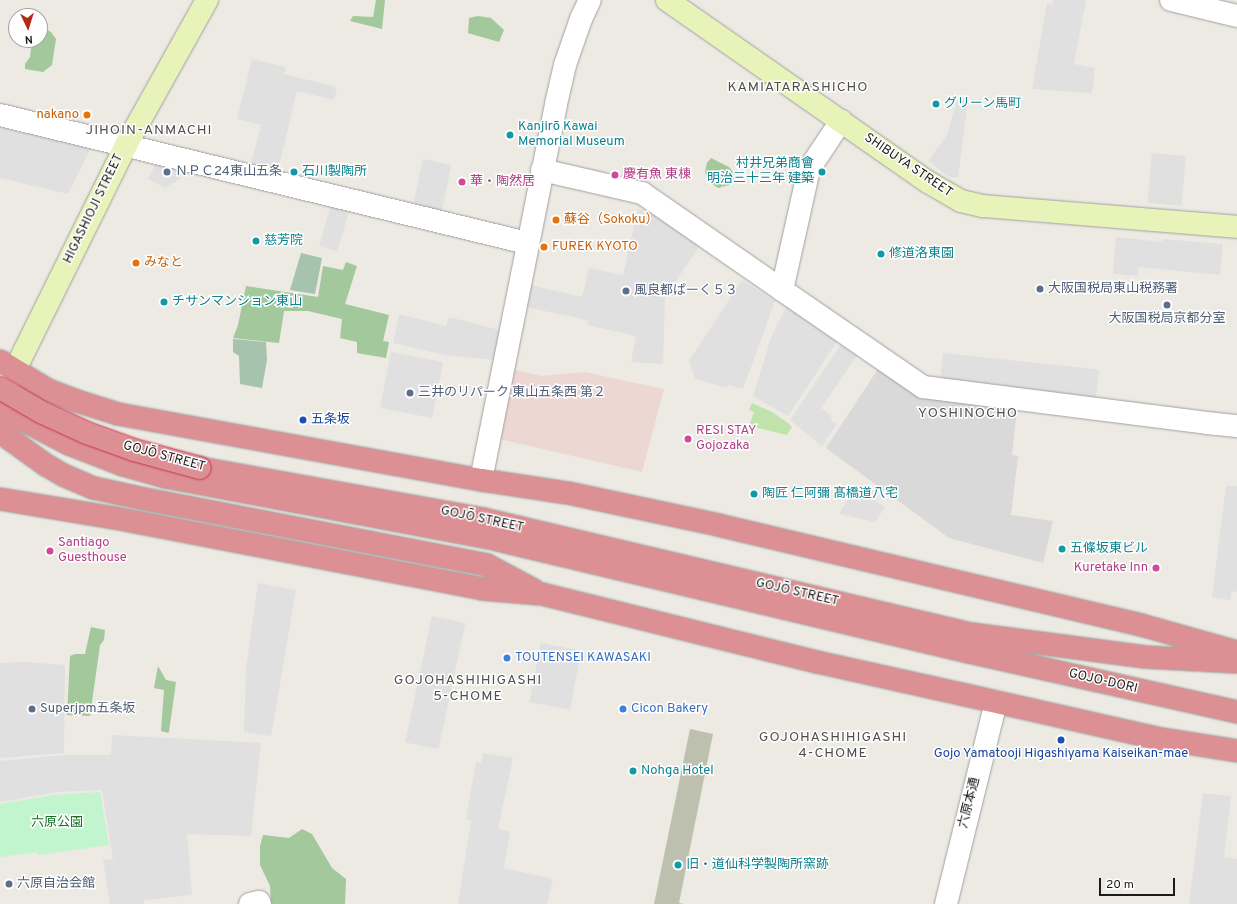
<!DOCTYPE html>
<html>
<head>
<meta charset="utf-8">
<style>
  body { margin:0 }
  #map { position:relative; width:1237px; height:904px; overflow:hidden; background:#eceae2; font-family:Overpass,"Noto Sans JP",sans-serif }
  div>[style] { position:absolute }
  .residential>* { inset:0; background:#dad9d9 }
  .commercial>* { inset:0; background:#ecd7d3 }
  .construction>* { inset:0; background:#bec0af }
  .grass>* { inset:0; background:#c0e3ac }
  .forest>* { inset:0; background:#a2c89b }
  .cemetery>* { inset:0; background:#a6c3ae }
  .park>* { inset:0; background:#c2f4cd }
  .parking>* { inset:0; background:#e0e0e0; transform-origin:0 0 }
  .roads { filter:drop-shadow(0 0 1px #a0a0a0) drop-shadow(0 0 1px #a0a0a0) }
  .street>* { height:22px; margin:-11px; padding:0 11px; transform-origin:11px; border-radius:11px; background:#fff }
  .secondary>* { height:22px; margin:-11px; padding:0 11px; transform-origin:11px; border-radius:11px; background:#e8f3ba }
  .highway>* { height:22px; margin:-11px; padding:0 11px; transform-origin:11px; border-radius:11px; background:#dd9094 }
  .bridges { filter:drop-shadow(0 0 1px #c63352) drop-shadow(0 0 1px #c63352) }
  .highway-bridge>* { height:22px; margin:-11px; padding:0 11px; transform-origin:11px; border-radius:11px; background:#dd9094 }
  .dots>* { width:11px; height:11px; translate:-50% -50%; box-sizing:border-box; border:2px solid #fff; border-radius:50% }
  span { translate:-50% -50%; white-space:nowrap; text-align:center; line-height:1.15; -webkit-text-stroke:3px #fff; paint-order:stroke }
  .culture-label { font-size:13px; color:#0d838f }
  .left { translate:0 -50%; text-align:left }
  .right { translate:-100% -50%; text-align:right }
  .food-label { font-size:13px; color:#c56008 }
  .street-label { font-size:13px; color:#1c1c1c }
  .service-label { font-size:13px; color:#4e5e75 }
  .hotel-label { font-size:13px; color:#b23c85 }
  .transit-label { font-size:13px; color:#164399 }
  .shop-label { font-size:13px; color:#366cbe }
  .park-label { font-size:13px; color:#156f28 }
  .neighbourhood-label { font-size:14px; color:#4f4f4f; letter-spacing:1px }
  .north { position:absolute; left:8px; top:8px; width:40px; height:40px; box-sizing:border-box; background:#fff; border:1px solid #a4a4a4; border-radius:50%; rotate:176deg; font-size:11px; font-weight:700; line-height:16px; text-align:center; color:#1c1c1c }
  .north::after { content:''; display:block; margin:auto; width:14px; height:18px; background:#b62812; clip-path:polygon(50% 0,100% 100%,50% 72%,0 100%) }
  .scale { position:absolute; left:1099px; top:878px; width:76px; height:18px; box-sizing:border-box; border:2px solid #1c1c1c; border-top:0; padding-left:5px; font-size:12px; line-height:14px; white-space:nowrap; color:#1c1c1c; -webkit-text-stroke:3px #fff; paint-order:stroke }
</style>
</head>
<body>
<div id="map">
  <div class="residential">
    <div style="clip-path:polygon(880px 366px,1017px 409px,1012px 455px,1018px 456px,1011px 515px,1053px 521px,1043px 563px,949px 538px,826px 448px)"></div>
  </div>
  <div class="commercial">
    <div style="clip-path:polygon(511px 369px,541px 376px,584px 372px,664px 389px,642px 472px,495px 438px)"></div>
  </div>
  <div class="construction">
    <div style="clip-path:polygon(690px 729px,713px 734px,679px 903px,684px 904px,654px 904px)"></div>
  </div>
  <div class="grass">
    <div style="clip-path:polygon(752px 403px,772px 412px,788px 423px,792px 427px,787px 435px,749px 426px,754px 412px,749px 410px)"></div>
  </div>
  <div class="forest">
    <div style="clip-path:polygon(376px 0,385px 0,382px 29px,350px 21px,353px 16px,373px 17px)"></div>
    <div style="clip-path:polygon(478px 16px,491px 18px,504px 30px,499px 42px,468px 33px,469px 18px)"></div>
    <div style="clip-path:polygon(46px 29px,51px 32px,56px 39px,52px 65px,43px 72px,25px 69px,25px 64px,30px 57px,31px 48px,36px 40px,40px 40px,40px 34px)"></div>
    <div style="clip-path:polygon(711px 158px,729px 167px,735px 175px,733px 182px,729px 185px,718px 188px,708px 181px,705px 172px,707px 163px)"></div>
    <div style="clip-path:polygon(346px 262px,357px 266px,345px 304px,389px 315px,383px 341px,389px 342px,386px 358px,357px 353px,357px 342px,340px 338px,342px 319px,308px 311px,284px 311px,279px 343px,233px 338px,238px 325px,246px 286px,318px 297px,323px 266px,343px 270px)"></div>
    <div style="clip-path:polygon(91px 627px,105px 630px,104px 640px,100px 645px,90px 716px,67px 715px,70px 656px,75px 654px,85px 654px)"></div>
    <div style="clip-path:polygon(158px 666px,166px 680px,176px 682px,169px 732px,168px 733px,161px 731px,164px 690px,154px 688px)"></div>
    <div style="clip-path:polygon(302px 829px,312px 834px,332px 868px,346px 879px,345px 904px,271px 904px,270px 886px,260px 865px,260px 846px,263px 835px,289px 838px)"></div>
  </div>
  <div class="cemetery">
    <div style="clip-path:polygon(301px 253px,322px 258px,315px 294px,290px 290px)"></div>
    <div style="clip-path:polygon(233px 339px,266px 342px,267px 360px,262px 388px,240px 384px,239px 356px,233px 352px)"></div>
  </div>
  <div class="park">
    <div style="clip-path:polygon(100px 792px,109px 845px,38px 855px,37px 852px,0 857px,0 804px,54px 795px)"></div>
  </div>
  <div class="parking">
    <div style="clip-path:polygon(1053px 0,1086px 0,1074px 64px,1095px 68px,1092px 93px,1032px 89px,1047px 3px,1052px 4px)"></div>
    <div style="clip-path:polygon(252px 59px,286px 67px,284px 74px,337px 87px,334px 100px,297px 91px,277px 174px,250px 167px,261px 125px,237px 119px)"></div>
    <div style="clip-path:polygon(958px 97px,968px 99px,958px 178px,949px 177px,928px 161px,947px 135px)"></div>
    <div style="clip-path:polygon(0 123px,93px 144px,68px 194px,0 178px)"></div>
    <div style="left:1152px;top:153px;width:34px;height:50px;rotate:5deg"></div>
    <div style="left:423px;top:159px;width:29px;height:52px;rotate:12deg"></div>
    <div style="clip-path:polygon(158px 160px,184px 166px,180px 179px,165px 188px,148px 179px)"></div>
    <div style="left:331px;top:205px;width:19px;height:43px;rotate:16deg"></div>
    <div style="clip-path:polygon(638px 209px,655px 213px,701px 244px,665px 297px,663px 364px,631px 362px,636px 336px,587px 325px,588px 320px,525px 307px,530px 285px,582px 297px,589px 268px,623px 275px)"></div>
    <div style="clip-path:polygon(1116px 237px,1162px 242px,1163px 239px,1223px 244px,1220px 275px,1139px 267px,1138px 276px,1113px 274px)"></div>
    <div style="clip-path:polygon(742px 280px,775px 301px,743px 389px,728px 385px,727px 388px,695px 379px,689px 361px)"></div>
    <div style="clip-path:polygon(787px 306px,838px 340px,788px 416px,753px 396px,772px 335px)"></div>
    <div style="clip-path:polygon(399px 314px,446px 326px,449px 317px,500px 330px,494px 360px,445px 355px,393px 343px)"></div>
    <div style="clip-path:polygon(842px 343px,858px 354px,821px 408px,832px 416px,830px 419px,837px 424px,822px 446px,790px 420px)"></div>
    <div style="left:391px;top:352px;width:53px;height:57px;rotate:11deg"></div>
    <div style="left:943px;top:353px;width:157px;height:31px;rotate:6deg"></div>
    <div style="clip-path:polygon(1226px 486px,1237px 486px,1237px 592px,1232px 591px,1230px 600px,1212px 597px)"></div>
    <div style="clip-path:polygon(855px 488px,885px 507px,875px 522px,839px 514px)"></div>
    <div style="clip-path:polygon(258px 583px,296px 590px,271px 736px,244px 732px,246px 669px)"></div>
    <div style="left:432px;top:616px;width:34px;height:129px;rotate:12deg"></div>
    <div style="left:541px;top:643px;width:41px;height:60px;rotate:11deg"></div>
    <div style="clip-path:polygon(26px 662px,65px 665px,64px 753px,0 758px,0 663px)"></div>
    <div style="clip-path:polygon(112px 735px,261px 743px,251px 836px,187px 834px,192px 895px,144px 900px,144px 904px,110px 904px,103px 860px,113px 859px,102px 790px,57px 792px,0 802px,0 761px,65px 755px,111px 755px)"></div>
    <div style="clip-path:polygon(483px 753px,513px 758px,498px 829px,510px 832px,504px 868px,553px 879px,547px 904px,458px 904px,471px 821px,466px 819px,476px 761px,481px 763px)"></div>
    <div style="clip-path:polygon(1203px 793px,1231px 796px,1224px 857px,1237px 859px,1237px 904px,1189px 904px)"></div>
  </div>
  <div class="roads">
    <div class="street">
      <div style="left:1171px;top:0;width:68px;rotate:13.6deg"></div>
      <div style="left:0;top:115px;width:542px;rotate:13.65deg"></div>
      <div style="left:542px;top:170px;width:103px;rotate:13deg"></div>
      <div style="left:642px;top:193px;width:170px;rotate:34.7deg"></div>
      <div style="left:782px;top:290px;width:124px;rotate:-77.4deg"></div>
      <div style="left:809px;top:169px;width:58px;rotate:-56.3deg"></div>
      <div style="left:782px;top:290px;width:171px;rotate:34.5deg"></div>
      <div style="left:923px;top:387px;width:286px;rotate:7.2deg"></div>
      <div style="left:1207px;top:423px;width:30px;rotate:6deg"></div>
      <div style="left:481px;top:480px;width:383px;rotate:-78.7deg"></div>
      <div style="left:556px;top:104px;width:40px;rotate:-77deg"></div>
      <div style="left:565px;top:65px;width:49px;rotate:-70.8deg"></div>
      <div style="left:581px;top:19px;width:21px;rotate:-65deg"></div>
      <div style="left:250px;top:904px;width:9px;rotate:-13deg"></div>
      <div style="left:259px;top:902px;width:2px;rotate:63deg"></div>
      <div style="left:946px;top:904px;width:208px;rotate:-76.1deg"></div>
    </div>
    <div class="secondary">
      <div style="left:667px;top:0;width:318px;rotate:34.9deg"></div>
      <div style="left:928px;top:182px;width:38px;rotate:30deg"></div>
      <div style="left:961px;top:201px;width:23px;rotate:13deg"></div>
      <div style="left:983px;top:206px;width:255px;rotate:4.7deg"></div>
      <div style="left:6px;top:388px;width:271px;rotate:-63.7deg"></div>
      <div style="left:126px;top:145px;width:166px;rotate:-60.8deg"></div>
    </div>
    <div class="highway">
      <div style="left:0;top:361px;width:56px;rotate:31.1deg"></div>
      <div style="left:48px;top:390px;width:31px;rotate:21deg"></div>
      <div style="left:77px;top:401px;width:43px;rotate:17.6deg"></div>
      <div style="left:118px;top:414px;width:369px;rotate:10.3deg"></div>
      <div style="left:481px;top:480px;width:88px;rotate:8.5deg"></div>
      <div style="left:568px;top:493px;width:153px;rotate:12deg"></div>
      <div style="left:718px;top:525px;width:435px;rotate:13.3deg"></div>
      <div style="left:1141px;top:625px;width:100px;rotate:15.7deg"></div>
      <div style="left:0;top:408px;width:78px;rotate:27.6deg"></div>
      <div style="left:69px;top:444px;width:58px;rotate:21.3deg"></div>
      <div style="left:123px;top:465px;width:45px;rotate:15.6deg"></div>
      <div style="left:166px;top:477px;width:338px;rotate:10.7deg"></div>
      <div style="left:498px;top:540px;width:484px;rotate:13.4deg"></div>
      <div style="left:969px;top:652px;width:275px;rotate:12.6deg"></div>
      <div style="left:0;top:432px;width:57px;rotate:35.7deg"></div>
      <div style="left:46px;top:465px;width:20px;rotate:30deg"></div>
      <div style="left:63px;top:475px;width:34px;rotate:23deg"></div>
      <div style="left:94px;top:488px;width:52px;rotate:12.2deg"></div>
      <div style="left:145px;top:499px;width:348px;rotate:10.9deg"></div>
      <div style="left:487px;top:565px;width:53px;rotate:28deg"></div>
      <div style="left:200px;top:468px;width:288px;rotate:10.2deg"></div>
      <div style="left:483px;top:519px;width:501px;rotate:13.26deg"></div>
      <div style="left:971px;top:634px;width:176px;rotate:7.5deg"></div>
      <div style="left:1145px;top:657px;width:92px;rotate:3.1deg"></div>
      <div style="left:0;top:499px;width:117px;rotate:9.4deg"></div>
      <div style="left:115px;top:518px;width:374px;rotate:10.9deg"></div>
      <div style="left:482px;top:589px;width:60px;rotate:4.8deg"></div>
      <div style="left:542px;top:594px;width:283px;rotate:13.9deg"></div>
      <div style="left:817px;top:662px;width:148px;rotate:12.5deg"></div>
      <div style="left:961px;top:694px;width:200px;rotate:12.7deg"></div>
      <div style="left:1156px;top:738px;width:82px;rotate:9.1deg"></div>
    </div>
  </div>
  <div class="bridges">
    <div class="highway-bridge">
      <div style="left:0;top:388px;width:48px;rotate:30.3deg"></div>
      <div style="left:41px;top:412px;width:51px;rotate:24.5deg"></div>
      <div style="left:87px;top:433px;width:50px;rotate:19.9deg"></div>
      <div style="left:134px;top:450px;width:68px;rotate:15.3deg"></div>
    </div>
  </div>
  <div class="dots">
    <div style="left:936px;top:104px;background:#0f9aa8"></div>
    <div style="left:87px;top:115px;background:#e8710a"></div>
    <div style="left:510px;top:135px;background:#0f9aa8"></div>
    <div style="left:167px;top:172px;background:#5c6f8a"></div>
    <div style="left:294px;top:172px;background:#0f9aa8"></div>
    <div style="left:822px;top:172px;background:#0f9aa8"></div>
    <div style="left:615px;top:175px;background:#d1479c"></div>
    <div style="left:462px;top:182px;background:#d1479c"></div>
    <div style="left:556px;top:220px;background:#e8710a"></div>
    <div style="left:256px;top:241px;background:#0f9aa8"></div>
    <div style="left:544px;top:247px;background:#e8710a"></div>
    <div style="left:881px;top:254px;background:#0f9aa8"></div>
    <div style="left:136px;top:263px;background:#e8710a"></div>
    <div style="left:1040px;top:289px;background:#5c6f8a"></div>
    <div style="left:626px;top:291px;background:#5c6f8a"></div>
    <div style="left:164px;top:302px;background:#0f9aa8"></div>
    <div style="left:1167px;top:305px;background:#5c6f8a"></div>
    <div style="left:410px;top:393px;background:#5c6f8a"></div>
    <div style="left:303px;top:420px;background:#1a4fb4"></div>
    <div style="left:688px;top:439px;background:#d1479c"></div>
    <div style="left:754px;top:494px;background:#0f9aa8"></div>
    <div style="left:1062px;top:549px;background:#0f9aa8"></div>
    <div style="left:50px;top:551px;background:#d1479c"></div>
    <div style="left:1156px;top:568px;background:#d1479c"></div>
    <div style="left:507px;top:658px;background:#3f7fe0"></div>
    <div style="left:32px;top:709px;background:#5c6f8a"></div>
    <div style="left:623px;top:709px;background:#3f7fe0"></div>
    <div style="left:1061px;top:740px;background:#1a4fb4"></div>
    <div style="left:633px;top:771px;background:#0f9aa8"></div>
    <div style="left:678px;top:865px;background:#0f9aa8"></div>
    <div style="left:9px;top:884px;background:#5c6f8a"></div>
  </div>
  <div class="culture-label">
    <span class="left" style="left:944px;top:104px">グリーン馬町</span>
    <span class="left" style="left:518px;top:135px">Kanjirō Kawai<br>Memorial Museum</span>
    <span class="right" style="left:814px;top:172px">村井兄弟商會<br>明治三十三年 建築</span>
    <span class="left" style="left:302px;top:172px">石川製陶所</span>
    <span class="left" style="left:264px;top:241px">慈芳院</span>
    <span class="left" style="left:889px;top:254px">修道洛東園</span>
    <span class="left" style="left:172px;top:302px">チサンマンション東山</span>
    <span class="left" style="left:762px;top:494px">陶匠 仁阿彌 髙橋道八宅</span>
    <span class="left" style="left:1070px;top:549px">五條坂東ビル</span>
    <span class="left" style="left:641px;top:771px">Nohga Hotel</span>
    <span class="left" style="left:686px;top:865px">旧・道仙科学製陶所窯跡</span>
  </div>
  <div class="food-label">
    <span class="right" style="left:79px;top:115px">nakano</span>
    <span class="left" style="left:564px;top:220px">蘇谷（Sokoku）</span>
    <span class="left" style="left:552px;top:247px">FUREK KYOTO</span>
    <span class="left" style="left:144px;top:263px">みなと</span>
  </div>
  <div class="street-label">
    <span style="left:908px;top:166px;rotate:34deg">SHIBUYA STREET</span>
    <span style="left:94px;top:209px;rotate:-64deg">HIGASHIOJI STREET</span>
    <span style="left:164px;top:457px;rotate:15deg">GOJŌ STREET</span>
    <span style="left:482px;top:520px;rotate:12deg">GOJŌ STREET</span>
    <span style="left:797px;top:593px;rotate:13deg">GOJŌ STREET</span>
    <span style="left:1103px;top:682px;rotate:13deg">GOJO-DORI</span>
    <span style="left:970px;top:803px;rotate:-76deg">六原本通</span>
  </div>
  <div class="service-label">
    <span class="left" style="left:175px;top:172px">ＮＰＣ24東山五条</span>
    <span class="left" style="left:1048px;top:289px">大阪国税局東山税務署</span>
    <span class="left" style="left:634px;top:291px">風良都ぱーく５３</span>
    <span style="left:1167px;top:319px">大阪国税局京都分室</span>
    <span class="left" style="left:418px;top:393px">三井のリパーク 東山五条西 第２</span>
    <span class="left" style="left:40px;top:709px">Superjpm五条坂</span>
    <span class="left" style="left:17px;top:884px">六原自治会館</span>
  </div>
  <div class="hotel-label">
    <span class="left" style="left:623px;top:175px">慶有魚 東棟</span>
    <span class="left" style="left:470px;top:182px">華・陶然居</span>
    <span class="left" style="left:696px;top:439px">RESI STAY<br>Gojozaka</span>
    <span class="left" style="left:58px;top:551px">Santiago<br>Guesthouse</span>
    <span class="right" style="left:1148px;top:568px">Kuretake Inn</span>
  </div>
  <div class="transit-label">
    <span class="left" style="left:311px;top:420px">五条坂</span>
    <span style="left:1061px;top:754px">Gojo Yamatooji Higashiyama Kaiseikan-mae</span>
  </div>
  <div class="shop-label">
    <span class="left" style="left:515px;top:658px">TOUTENSEI KAWASAKI</span>
    <span class="left" style="left:631px;top:709px">Cicon Bakery</span>
  </div>
  <div class="park-label">
    <span style="left:57px;top:823px">六原公園</span>
  </div>
  <div class="neighbourhood-label">
    <span style="left:798px;top:88px">KAMIATARASHICHO</span>
    <span style="left:149px;top:131px">JIHOIN-ANMACHI</span>
    <span style="left:968px;top:414px">YOSHINOCHO</span>
    <span style="left:468px;top:689px">GOJOHASHIHIGASHI<br>5-CHOME</span>
    <span style="left:833px;top:746px">GOJOHASHIHIGASHI<br>4-CHOME</span>
  </div>
  <div class="north">N</div>
  <div class="scale">20 m</div>
</div>
</body>
</html>
